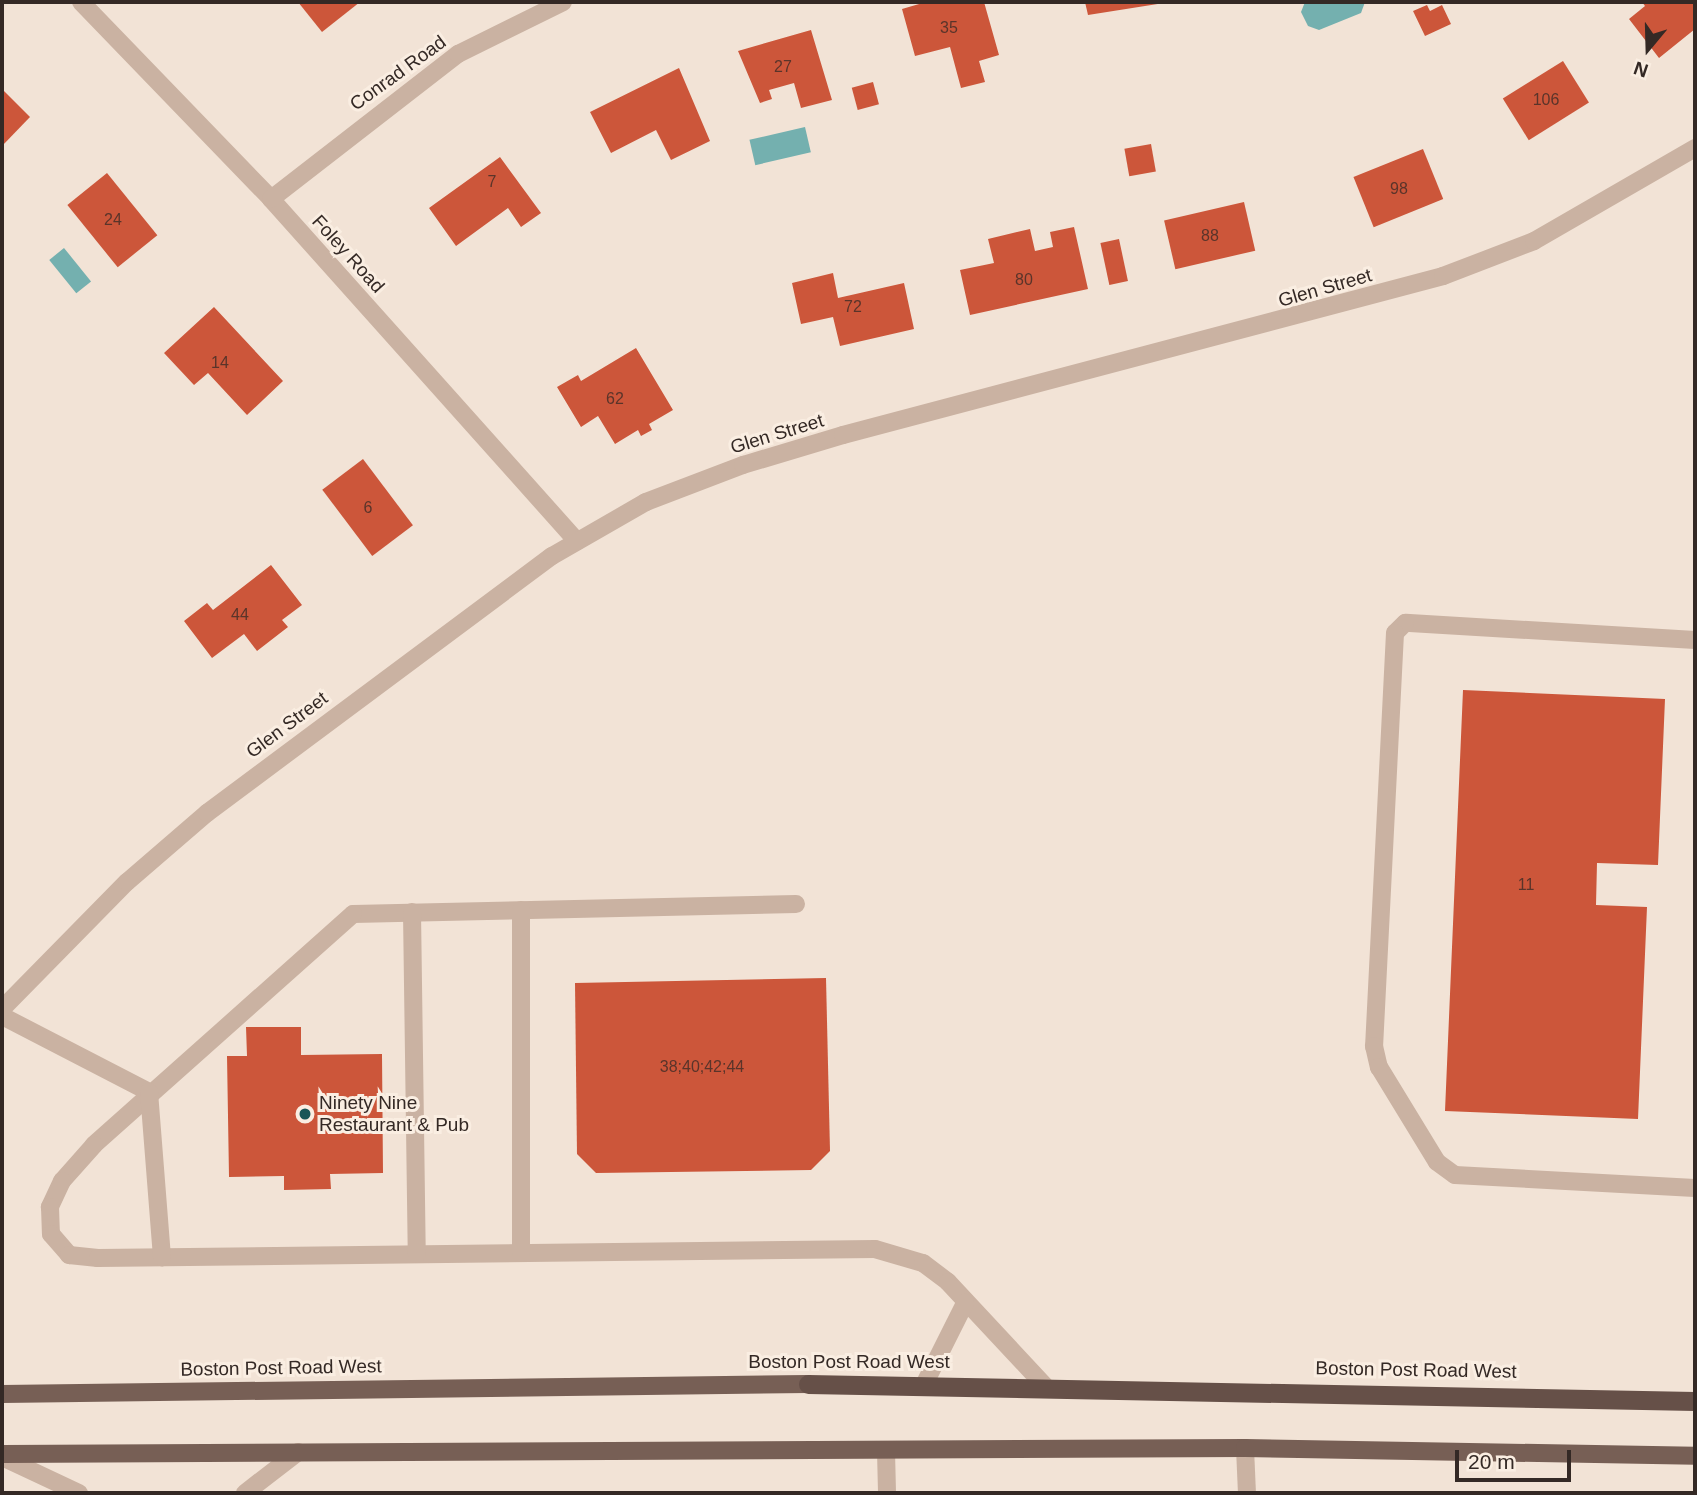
<!DOCTYPE html>
<html>
<head>
<meta charset="utf-8">
<style>
  body { margin:0 }
  #map { position:relative; width:1697px; height:1495px; overflow:hidden; background:#f2e3d6; font-family:Helvetica,sans-serif }
  div>[style] { position:absolute }
  .water>* { inset:0; background:#74b0af; transform-origin:0 0 }
  .building>* { inset:0; background:#cc563a; transform-origin:0 0 }
  .service>* { height:18px; margin:-9px; padding:0 9px; transform-origin:9px; border-radius:9px; background:#cab2a2 }
  .minor>* { height:18px; margin:-9px; padding:0 9px; transform-origin:9px; border-radius:9px; background:#cab2a2 }
  .tertiary>* { height:18px; margin:-9px; padding:0 9px; transform-origin:9px; border-radius:9px; background:#cab2a2 }
  .primary>* { height:18px; margin:-9px; padding:0 9px; transform-origin:9px; border-radius:9px; background:#775f55 }
  .trunk>* { height:19px; margin:-9.5px; padding:0 9.5px; transform-origin:9.5px; border-radius:9.5px; background:#665048 }
  .dots>* { width:19px; height:19px; translate:-50% -50%; box-sizing:border-box; border:4px solid #faeee2; border-radius:50% }
  span { translate:-50% -50%; white-space:nowrap; text-align:center; line-height:1.15; -webkit-text-stroke:6px #faeee2; paint-order:stroke }
  .number-label { font-size:16px; color:#5a342a }
  .number-label span { -webkit-text-stroke-width:0 }
  .street-label { font-size:19px; color:#342925 }
  .poi-label { font-size:19px; color:#342925 }
  .left { translate:0 -50%; text-align:left }
  .frame { position:absolute; inset:0; border:4px solid #342925; pointer-events:none }
  .north { position:absolute; left:1613px; top:14px; width:70px; height:70px; -webkit-text-stroke:5px #faeee2; paint-order:stroke; rotate:199deg; font-size:19px; font-weight:700; line-height:28px; text-align:center; color:#342925 }
  .north::after { content:''; display:block; margin:auto; width:24px; height:32px; background:#342925; clip-path:polygon(50% 0,100% 100%,50% 72%,0 100%) }
  .scale { position:absolute; left:1455px; top:1450px; width:116px; height:32px; box-sizing:border-box; border:4px solid #342925; border-top:0; padding-left:9px; font-size:21px; line-height:24px; white-space:nowrap; color:#342925; -webkit-text-stroke:5px #faeee2; paint-order:stroke }
</style>
</head>
<body>
<div id="map">
  <div class="water">
    <div style="clip-path:polygon(1305px 2px,1365px 2px,1361px 13px,1319px 30px,1308px 26px,1301px 12px)"></div>
    <div style="left:805px;top:127px;width:26px;height:57px;rotate:77deg"></div>
    <div style="left:64px;top:248px;width:43px;height:19px;rotate:51deg"></div>
  </div>
  <div class="building">
    <div style="clip-path:polygon(298px 2px,360px 2px,322px 32px)"></div>
    <div style="clip-path:polygon(926px 2px,984px 2px,999px 55px,979px 61px,985px 82px,961px 88px,950px 47px,915px 56px,902px 9px)"></div>
    <div style="clip-path:polygon(1085px 2px,1164px 2px,1164px 3px,1088px 15px)"></div>
    <div style="clip-path:polygon(1642px 2px,1695px 2px,1695px 29px,1659px 58px,1629px 19px,1645px 6px)"></div>
    <div style="clip-path:polygon(1427px 5px,1430px 11px,1442px 5px,1451px 24px,1425px 36px,1413px 11px)"></div>
    <div style="clip-path:polygon(811px 30px,832px 100px,801px 108px,794px 83px,769px 90px,772px 99px,760px 103px,738px 51px)"></div>
    <div style="left:1563px;top:61px;width:49px;height:71px;rotate:58deg"></div>
    <div style="clip-path:polygon(679px 68px,710px 141px,671px 160px,656px 130px,611px 153px,590px 112px)"></div>
    <div style="left:873px;top:82px;width:23px;height:22px;rotate:75deg"></div>
    <div style="clip-path:polygon(2px 89px,30px 117px,2px 146px)"></div>
    <div style="left:1151px;top:144px;width:28px;height:27px;rotate:80deg"></div>
    <div style="left:1423px;top:149px;width:54px;height:75px;rotate:68deg"></div>
    <div style="clip-path:polygon(500px 157px,541px 213px,521px 227px,508px 208px,456px 246px,429px 208px)"></div>
    <div style="left:107px;top:173px;width:80px;height:51px;rotate:51deg"></div>
    <div style="left:1244px;top:202px;width:50px;height:82px;rotate:77deg"></div>
    <div style="clip-path:polygon(1074px 227px,1088px 289px,970px 315px,960px 270px,994px 263px,988px 239px,1030px 229px,1035px 251px,1053px 247px,1050px 232px)"></div>
    <div style="left:1119px;top:239px;width:43px;height:19px;rotate:78deg"></div>
    <div style="clip-path:polygon(833px 273px,838px 298px,904px 283px,914px 329px,840px 346px,833px 317px,801px 324px,792px 283px)"></div>
    <div style="clip-path:polygon(214px 307px,283px 381px,247px 415px,208px 373px,194px 385px,164px 353px)"></div>
    <div style="clip-path:polygon(636px 348px,673px 410px,649px 424px,652px 430px,641px 436px,638px 430px,615px 444px,598px 416px,581px 427px,557px 387px,578px 375px,581px 381px)"></div>
    <div style="left:363px;top:459px;width:83px;height:51px;rotate:53deg"></div>
    <div style="clip-path:polygon(271px 565px,302px 605px,282px 620px,288px 627px,257px 651px,244px 634px,212px 658px,184px 621px,207px 603px,213px 610px)"></div>
    <div style="clip-path:polygon(1463px 690px,1665px 699px,1658px 865px,1597px 863px,1596px 905px,1647px 907px,1638px 1119px,1445px 1111px)"></div>
    <div style="clip-path:polygon(826px 978px,830px 1151px,811px 1170px,596px 1173px,577px 1154px,575px 983px)"></div>
    <div style="clip-path:polygon(246px 1027px,301px 1027px,301px 1055px,382px 1054px,383px 1173px,330px 1174px,331px 1189px,284px 1190px,284px 1176px,229px 1177px,227px 1056px,247px 1056px)"></div>
  </div>
  <div class="service">
    <div style="left:1695px;top:640px;width:290px;rotate:-176.6deg"></div>
    <div style="left:1405px;top:623px;width:14px;rotate:135deg"></div>
    <div style="left:1395px;top:633px;width:414px;rotate:92.9deg"></div>
    <div style="left:1374px;top:1046px;width:22px;rotate:77deg"></div>
    <div style="left:1379px;top:1067px;width:111px;rotate:58.6deg"></div>
    <div style="left:1437px;top:1162px;width:22px;rotate:36deg"></div>
    <div style="left:1455px;top:1175px;width:240px;rotate:3.1deg"></div>
    <div style="left:796px;top:904px;width:443px;rotate:178.7deg"></div>
    <div style="left:353px;top:914px;width:347px;rotate:138.3deg"></div>
    <div style="left:94px;top:1145px;width:48px;rotate:131.6deg"></div>
    <div style="left:62px;top:1181px;width:29px;rotate:115deg"></div>
    <div style="left:50px;top:1207px;width:27px;rotate:88deg"></div>
    <div style="left:51px;top:1234px;width:28px;rotate:49deg"></div>
    <div style="left:69px;top:1255px;width:29px;rotate:6deg"></div>
    <div style="left:98px;top:1258px;width:777px;rotate:-0.66deg"></div>
    <div style="left:875px;top:1249px;width:50px;rotate:16.3deg"></div>
    <div style="left:923px;top:1263px;width:31px;rotate:37deg"></div>
    <div style="left:948px;top:1282px;width:142px;rotate:47deg"></div>
    <div style="left:412px;top:912px;width:342px;rotate:89.2deg"></div>
    <div style="left:2px;top:1016px;width:165px;rotate:27.3deg"></div>
    <div style="left:149px;top:1092px;width:166px;rotate:85.5deg"></div>
    <div style="left:521px;top:1253px;width:343px;rotate:-90deg"></div>
    <div style="left:924px;top:1385px;width:92px;rotate:-63.4deg"></div>
    <div style="left:1245px;top:1448px;width:45px;rotate:87.5deg"></div>
    <div style="left:886px;top:1451px;width:42px;rotate:88.6deg"></div>
  </div>
  <div class="minor">
    <div style="left:81px;top:2px;width:274px;rotate:46deg"></div>
    <div style="left:271px;top:199px;width:459px;rotate:48.2deg"></div>
    <div style="left:271px;top:199px;width:237px;rotate:-37.8deg"></div>
    <div style="left:458px;top:54px;width:117px;rotate:-26.3deg"></div>
    <div style="left:2px;top:1009px;width:178px;rotate:-45.5deg"></div>
    <div style="left:127px;top:882px;width:106px;rotate:-40.8deg"></div>
    <div style="left:207px;top:813px;width:430px;rotate:-36.7deg"></div>
    <div style="left:552px;top:556px;width:108px;rotate:-29.9deg"></div>
    <div style="left:646px;top:502px;width:104px;rotate:-20.9deg"></div>
    <div style="left:743px;top:465px;width:104px;rotate:-16.7deg"></div>
    <div style="left:843px;top:435px;width:621px;rotate:-14.84deg"></div>
    <div style="left:1443px;top:276px;width:97px;rotate:-21deg"></div>
    <div style="left:1534px;top:241px;width:186px;rotate:-30deg"></div>
  </div>
  <div class="tertiary">
    <div style="left:2px;top:1457px;width:85px;rotate:25.1deg"></div>
    <div style="left:245px;top:1493px;width:67px;rotate:-37.7deg"></div>
  </div>
  <div class="primary">
    <div style="left:2px;top:1394px;width:806px;rotate:-0.71deg"></div>
    <div style="left:2px;top:1454px;width:1243px;rotate:-0.28deg"></div>
    <div style="left:1245px;top:1448px;width:450px;rotate:1deg"></div>
  </div>
  <div class="trunk">
    <div style="left:808px;top:1384px;width:887px;rotate:1.1deg"></div>
  </div>
  <div class="dots">
    <div style="left:305px;top:1114px;background:#195657"></div>
  </div>
  <div class="number-label">
    <span style="left:949px;top:28px">35</span>
    <span style="left:783px;top:67px">27</span>
    <span style="left:1546px;top:100px">106</span>
    <span style="left:492px;top:182px">7</span>
    <span style="left:1399px;top:189px">98</span>
    <span style="left:113px;top:220px">24</span>
    <span style="left:1210px;top:236px">88</span>
    <span style="left:1024px;top:280px">80</span>
    <span style="left:853px;top:307px">72</span>
    <span style="left:220px;top:363px">14</span>
    <span style="left:615px;top:399px">62</span>
    <span style="left:368px;top:508px">6</span>
    <span style="left:240px;top:615px">44</span>
    <span style="left:1526px;top:885px">11</span>
    <span style="left:702px;top:1067px">38;40;42;44</span>
  </div>
  <div class="street-label">
    <span style="left:398px;top:73px;rotate:-36deg">Conrad Road</span>
    <span style="left:348px;top:254px;rotate:48deg">Foley Road</span>
    <span style="left:1325px;top:288px;rotate:-16deg">Glen Street</span>
    <span style="left:777px;top:434px;rotate:-17deg">Glen Street</span>
    <span style="left:287px;top:725px;rotate:-37deg">Glen Street</span>
    <span style="left:849px;top:1362px">Boston Post Road West</span>
    <span style="left:281px;top:1368px;rotate:-1deg">Boston Post Road West</span>
    <span style="left:1416px;top:1370px;rotate:1deg">Boston Post Road West</span>
  </div>
  <div class="poi-label">
    <span class="left" style="left:319px;top:1114px">Ninety Nine<br>Restaurant &amp; Pub</span>
  </div>
  <div class="frame"></div>
  <div class="north">N</div>
  <div class="scale">20 m</div>
</div>
</body>
</html>
